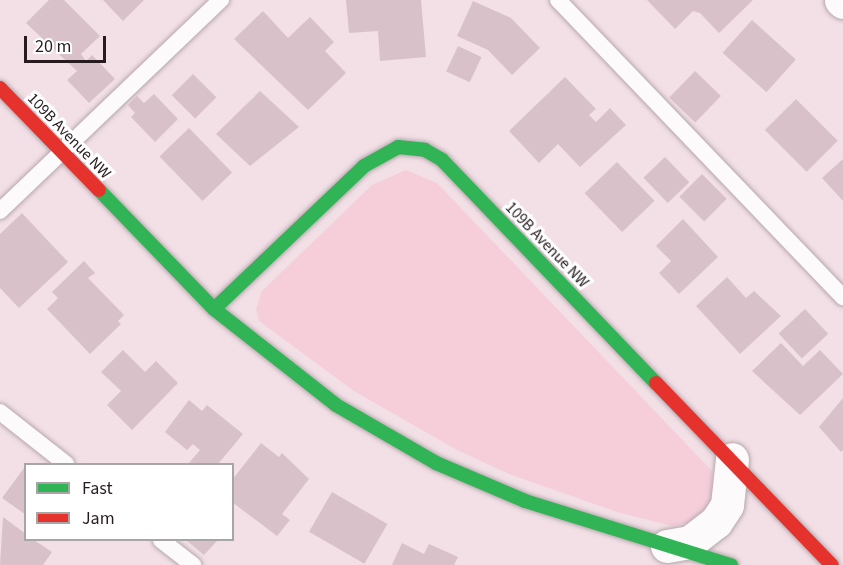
<!DOCTYPE html>
<html>
<head>
<meta charset="utf-8">
<style>
  body { margin:0 }
  #map { position:relative; width:843px; height:565px; overflow:hidden; background:#f2e0e6; font-family:"Source Sans 3",sans-serif }
  div>[style] { position:absolute }
  .green>* { inset:0; background:#f5ceda }
  .building>* { inset:0; background:#d9c1c9; transform-origin:0 0 }
  .roads { filter:drop-shadow(0 0 2px #b6a8ad) drop-shadow(0 0 2px #b6a8ad) }
  .lane>* { height:16px; margin:-8px; padding:0 8px; transform-origin:8px; border-radius:8px; background:#fdfafb }
  .street>* { height:33px; margin:-16.5px; padding:0 16.5px; transform-origin:16.5px; border-radius:16.5px; background:#fdfafb }
  .fast>* { height:14px; margin:-7px; padding:0 7px; transform-origin:7px; border-radius:7px; background:#30b455 }
  .jam>* { height:14px; margin:-7px; padding:0 7px; transform-origin:7px; border-radius:7px; background:#e5322d }
  span { translate:-50% -50%; white-space:nowrap; text-align:center; line-height:1.15; -webkit-text-stroke:6px #fff; paint-order:stroke }
  .street-label { font-size:16px; color:#271b1f }
  .legend { position:absolute; left:24px; top:463px; width:210px; height:78px; box-sizing:border-box; background:#fff; border:2px solid #a9a4a5; margin:0; padding:8px 10px; list-style:none; font-size:18px; color:#271b1f }
  .legend li { display:flex; align-items:center; gap:12px; height:30px }
  .legend b { width:30px; border:2px solid #a9a4a5 }
  .scale { position:absolute; left:24px; top:36px; width:82px; height:27px; box-sizing:border-box; border:3px solid #271b1f; border-top:0; padding-left:8px; font-size:18px; line-height:21px; white-space:nowrap; color:#271b1f; -webkit-text-stroke:4px #fff; paint-order:stroke }
</style>
</head>
<body>
<div id="map">
  <div class="green">
    <div style="clip-path:polygon(406px 170px,437px 183px,712px 471px,714px 500px,693px 522px,672px 526px,617px 512px,509px 474px,457px 450px,354px 391px,259px 321px,256px 309px,262px 291px,372px 185px)"></div>
  </div>
  <div class="building">
    <div style="clip-path:polygon(49px 0,64px 0,100px 36px,81px 54px,86px 61px,92px 55px,115px 79px,89px 103px,67px 80px,77px 71px,26px 23px)"></div>
    <div style="clip-path:polygon(103px 0,144px 0,123px 21px)"></div>
    <div style="clip-path:polygon(346px 0,421px 0,426px 57px,380px 61px,378px 31px,349px 33px)"></div>
    <div style="clip-path:polygon(647px 0,753px 0,719px 33px,700px 13px,693px 11px,675px 29px)"></div>
    <div style="clip-path:polygon(473px 1px,511px 18px,540px 48px,512px 75px,488px 50px,457px 36px)"></div>
    <div style="clip-path:polygon(263px 11px,288px 38px,310px 17px,334px 42px,325px 51px,346px 73px,308px 110px,234px 39px)"></div>
    <div style="left:752px;top:20px;width:59px;height:44px;rotate:42deg"></div>
    <div style="left:458px;top:46px;width:26px;height:28px;rotate:25deg"></div>
    <div style="left:695px;top:71px;width:36px;height:37px;rotate:44deg"></div>
    <div style="left:193px;top:74px;width:33px;height:30px;rotate:45deg"></div>
    <div style="clip-path:polygon(565px 77px,596px 109px,589px 115px,596px 122px,610px 108px,626px 125px,580px 167px,558px 144px,539px 163px,509px 131px)"></div>
    <div style="clip-path:polygon(260px 91px,299px 127px,250px 166px,216px 134px)"></div>
    <div style="clip-path:polygon(154px 94px,178px 119px,155px 142px,131px 117px,135px 113px,128px 105px,137px 96px,144px 103px)"></div>
    <div style="left:796px;top:99px;width:59px;height:44px;rotate:45deg"></div>
    <div style="left:189px;top:128px;width:62px;height:41px;rotate:46deg"></div>
    <div style="left:665px;top:157px;width:35px;height:30px;rotate:46deg"></div>
    <div style="clip-path:polygon(843px 159px,843px 201px,822px 178px)"></div>
    <div style="left:617px;top:162px;width:54px;height:45px;rotate:46deg"></div>
    <div style="left:702px;top:174px;width:35px;height:32px;rotate:45deg"></div>
    <div style="clip-path:polygon(22px 213px,68px 262px,19px 308px,0 288px,0 234px)"></div>
    <div style="clip-path:polygon(683px 219px,718px 257px,679px 294px,659px 273px,671px 261px,656px 246px)"></div>
    <div style="clip-path:polygon(84px 261px,95px 273px,88px 278px,124px 315px,118px 321px,121px 324px,90px 354px,47px 309px,58px 298px,52px 292px)"></div>
    <div style="clip-path:polygon(727px 277px,746px 298px,754px 291px,781px 316px,740px 354px,696px 306px)"></div>
    <div style="left:805px;top:309px;width:34px;height:36px;rotate:47deg"></div>
    <div style="clip-path:polygon(781px 343px,803px 366px,820px 350px,843px 374px,800px 415px,752px 371px)"></div>
    <div style="clip-path:polygon(123px 350px,145px 372px,156px 361px,178px 383px,132px 430px,107px 405px,121px 391px,101px 372px)"></div>
    <div style="clip-path:polygon(843px 398px,843px 450px,841px 452px,819px 427px)"></div>
    <div style="clip-path:polygon(189px 400px,202px 411px,207px 405px,243px 434px,218px 464px,192px 464px,189px 463px,200px 450px,193px 444px,187px 450px,165px 432px)"></div>
    <div style="clip-path:polygon(261px 443px,279px 457px,282px 453px,309px 479px,282px 514px,290px 520px,277px 536px,232px 502px,232px 480px)"></div>
    <div style="clip-path:polygon(24px 468px,26px 469px,26px 515px,2px 498px)"></div>
    <div style="left:332px;top:492px;width:64px;height:46px;rotate:30deg"></div>
    <div style="clip-path:polygon(3px 517px,26px 534px,26px 540px,34px 540px,52px 552px,43px 565px,0 565px)"></div>
    <div style="clip-path:polygon(186px 540px,218px 540px,204px 555px)"></div>
    <div style="clip-path:polygon(402px 543px,424px 554px,429px 544px,458px 557px,454px 565px,392px 565px)"></div>
  </div>
  <div class="roads">
    <div class="lane">
      <div style="left:558px;top:0;width:412px;rotate:46.2deg"></div>
      <div style="left:0;top:211px;width:306px;rotate:-43.7deg"></div>
      <div style="left:0;top:412px;width:84px;rotate:38.2deg"></div>
      <div style="left:161px;top:540px;width:41px;rotate:38deg"></div>
    </div>
    <div class="street">
      <div style="left:841px;top:0;width:3px;rotate:45deg"></div>
      <div style="left:667px;top:546px;width:23px;rotate:-10deg"></div>
      <div style="left:690px;top:542px;width:33px;rotate:-38deg"></div>
      <div style="left:716px;top:522px;width:20px;rotate:-57deg"></div>
      <div style="left:727px;top:505px;width:46px;rotate:-83.8deg"></div>
    </div>
    <div class="fast">
      <div style="left:99px;top:190px;width:165px;rotate:46deg"></div>
      <div style="left:214px;top:309px;width:155px;rotate:38.2deg"></div>
      <div style="left:336px;top:405px;width:116px;rotate:30.1deg"></div>
      <div style="left:436px;top:463px;width:97px;rotate:23.1deg"></div>
      <div style="left:525px;top:501px;width:216px;rotate:17.3deg"></div>
      <div style="left:214px;top:309px;width:207px;rotate:-43.6deg"></div>
      <div style="left:364px;top:166px;width:39px;rotate:-29deg"></div>
      <div style="left:398px;top:147px;width:27px;rotate:6deg"></div>
      <div style="left:425px;top:150px;width:20px;rotate:30deg"></div>
      <div style="left:442px;top:160px;width:309px;rotate:46.2deg"></div>
    </div>
    <div class="jam">
      <div style="left:0;top:88px;width:142px;rotate:45.9deg"></div>
      <div style="left:656px;top:383px;width:253px;rotate:46deg"></div>
    </div>
  </div>
  <div class="street-label">
    <span style="left:69px;top:136px;rotate:46deg">109B Avenue NW</span>
    <span style="left:547px;top:245px;rotate:46deg">109B Avenue NW</span>
  </div>
  <ul class="legend">
  <li><b style="height:8px;background:#30b455"></b>Fast</li>
  <li><b style="height:8px;background:#e5322d"></b>Jam</li>
  </ul>
  <div class="scale">20 m</div>
</div>
</body>
</html>
